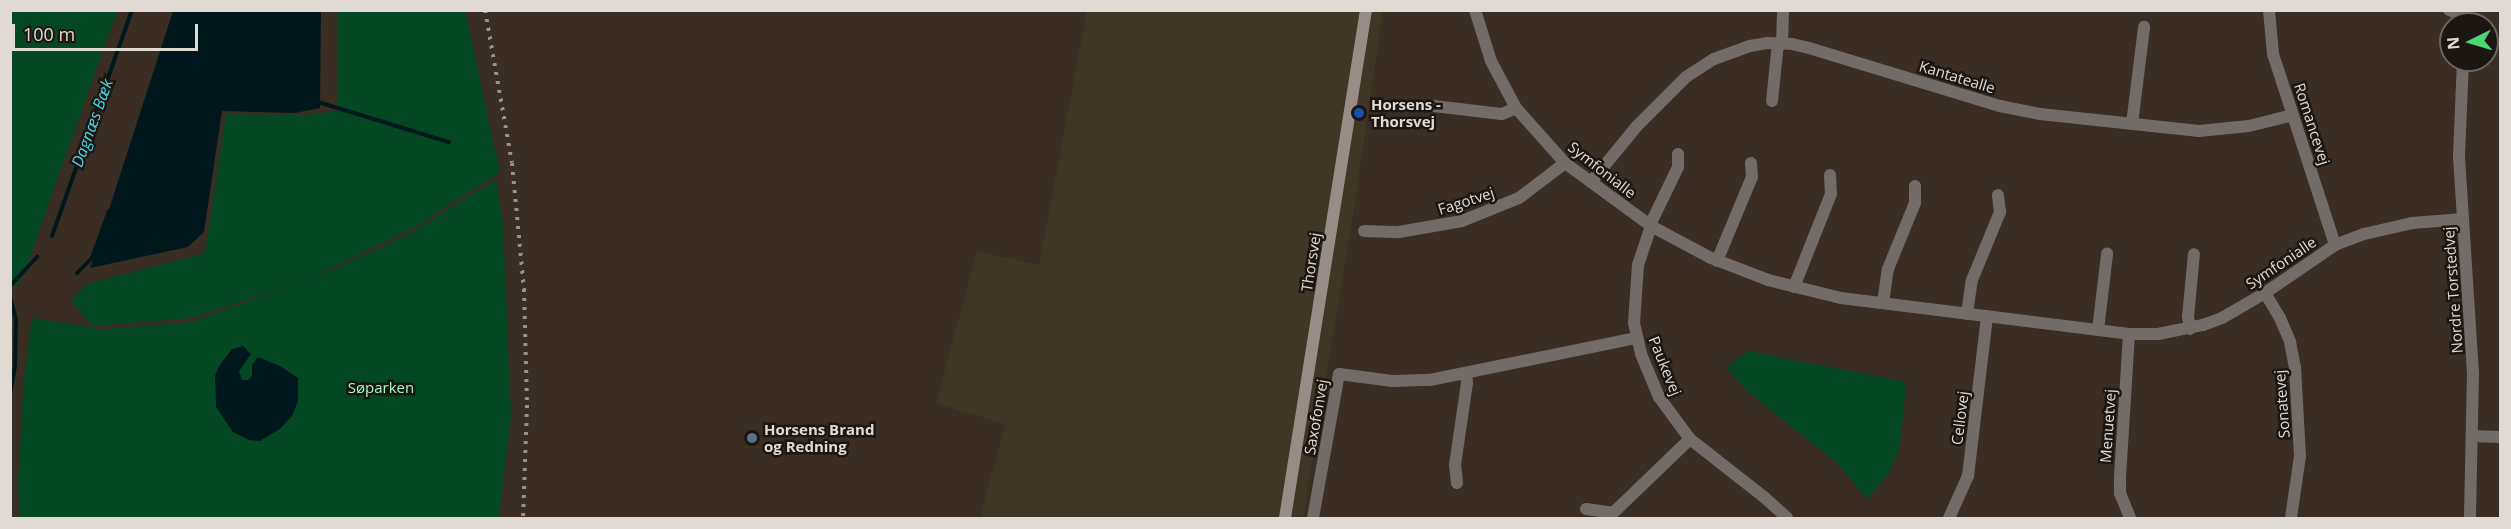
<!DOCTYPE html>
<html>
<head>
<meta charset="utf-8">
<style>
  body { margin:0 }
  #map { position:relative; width:2511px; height:529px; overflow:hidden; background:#392d24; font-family:"Open Sans",sans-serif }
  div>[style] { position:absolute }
  .commercial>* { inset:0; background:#3f3625 }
  .green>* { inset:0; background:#044723 }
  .water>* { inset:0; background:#00181c }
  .stream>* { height:4px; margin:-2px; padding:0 2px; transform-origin:2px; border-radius:2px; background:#00181c }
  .street>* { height:12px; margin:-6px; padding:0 6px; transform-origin:6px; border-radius:6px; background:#736b68 }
  .secondary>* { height:12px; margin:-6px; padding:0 6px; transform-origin:6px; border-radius:6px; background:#988c87 }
  .rail>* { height:4px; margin-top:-2px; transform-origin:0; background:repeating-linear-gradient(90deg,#9b918a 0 3px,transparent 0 9px) }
  .dots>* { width:16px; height:16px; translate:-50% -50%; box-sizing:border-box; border:3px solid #1c1612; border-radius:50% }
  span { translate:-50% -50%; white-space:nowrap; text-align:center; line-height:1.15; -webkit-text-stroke:5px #1c1612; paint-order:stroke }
  .street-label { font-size:15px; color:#e1d9d3 }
  .poi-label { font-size:15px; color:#e1d9d3; font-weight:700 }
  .left { translate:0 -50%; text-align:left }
  .park-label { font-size:15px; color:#a4fcbe }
  .water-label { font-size:16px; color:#49d7e7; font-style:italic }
  .frame { position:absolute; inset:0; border:12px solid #e1d9d3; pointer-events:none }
  .north { position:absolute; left:2439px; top:12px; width:60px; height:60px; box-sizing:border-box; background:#1c1612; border:2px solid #6b645f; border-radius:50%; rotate:265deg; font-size:16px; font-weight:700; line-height:24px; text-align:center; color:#e1d9d3 }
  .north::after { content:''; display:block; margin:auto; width:21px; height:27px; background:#4ed675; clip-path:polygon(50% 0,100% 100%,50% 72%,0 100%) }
  .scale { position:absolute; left:12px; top:24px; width:186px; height:27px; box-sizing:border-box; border:3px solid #e1d9d3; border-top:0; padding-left:8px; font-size:18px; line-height:21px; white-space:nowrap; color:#e1d9d3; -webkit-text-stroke:4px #1c1612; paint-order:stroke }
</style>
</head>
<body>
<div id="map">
  <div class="commercial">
    <div style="clip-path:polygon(1087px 11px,1383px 11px,1354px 210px,1303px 518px,980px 518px,1005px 424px,936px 403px,977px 251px,1039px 265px)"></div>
  </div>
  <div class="green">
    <div style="clip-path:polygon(11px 10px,117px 11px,21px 282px,11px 288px)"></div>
    <div style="clip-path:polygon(338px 11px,465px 11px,500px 172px,414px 228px,307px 279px,193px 318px,92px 326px,71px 300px,87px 284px,205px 253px,226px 114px,304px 115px,338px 111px)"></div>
    <div style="clip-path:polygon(496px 179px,503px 223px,511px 417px,499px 518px,19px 518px,18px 484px,24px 376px,32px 318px,101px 329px,193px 322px,338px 267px,408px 235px)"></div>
    <div style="clip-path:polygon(1748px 351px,1906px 382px,1900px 446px,1890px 472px,1867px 499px,1837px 463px,1748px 392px,1726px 367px)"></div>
  </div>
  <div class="water">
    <div style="clip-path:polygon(173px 11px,321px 11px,320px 108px,295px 113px,222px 111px,204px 232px,188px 247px,90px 268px)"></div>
    <div style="clip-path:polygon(243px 346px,251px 354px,239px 371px,242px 380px,248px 380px,252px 376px,252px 365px,258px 357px,280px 366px,298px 378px,298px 401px,292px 416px,280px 429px,260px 441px,249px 440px,233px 432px,216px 407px,215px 376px,219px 366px,232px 349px)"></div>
  </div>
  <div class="stream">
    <div style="left:318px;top:102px;width:137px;rotate:17deg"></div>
    <div style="left:52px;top:236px;width:240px;rotate:-70.5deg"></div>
    <div style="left:77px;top:273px;width:21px;rotate:-45deg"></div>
    <div style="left:92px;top:258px;width:50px;rotate:-70.1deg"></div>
    <div style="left:10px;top:286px;width:40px;rotate:-47deg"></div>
    <div style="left:10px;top:297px;width:24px;rotate:75deg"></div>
    <div style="left:16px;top:320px;width:46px;rotate:91.2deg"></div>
    <div style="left:15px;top:366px;width:28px;rotate:100deg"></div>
  </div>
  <div class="street">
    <div style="left:1475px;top:10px;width:53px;rotate:72.6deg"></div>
    <div style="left:1491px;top:61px;width:53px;rotate:62deg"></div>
    <div style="left:1516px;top:108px;width:74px;rotate:48.3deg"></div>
    <div style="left:1565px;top:163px;width:107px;rotate:36.2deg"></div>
    <div style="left:1651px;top:226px;width:68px;rotate:28.1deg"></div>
    <div style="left:1711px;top:258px;width:61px;rotate:21.1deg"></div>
    <div style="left:1768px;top:280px;width:75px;rotate:13.9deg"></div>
    <div style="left:1841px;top:298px;width:290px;rotate:7.1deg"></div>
    <div style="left:2129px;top:334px;width:29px"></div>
    <div style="left:2158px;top:334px;width:46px;rotate:-11.3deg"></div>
    <div style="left:2203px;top:325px;width:20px;rotate:-20deg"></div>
    <div style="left:2222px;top:318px;width:50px;rotate:-30.2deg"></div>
    <div style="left:2265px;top:293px;width:85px;rotate:-34.4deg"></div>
    <div style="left:2335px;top:245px;width:31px;rotate:-21deg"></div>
    <div style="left:2364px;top:234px;width:49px;rotate:-12.9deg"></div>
    <div style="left:2412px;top:223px;width:51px;rotate:-4.5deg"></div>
    <div style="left:2269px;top:10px;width:44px;rotate:84.8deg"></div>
    <div style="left:2273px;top:54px;width:201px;rotate:72deg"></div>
    <div style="left:2449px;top:10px;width:16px;rotate:18deg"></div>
    <div style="left:1782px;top:43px;width:33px;rotate:-88deg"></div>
    <div style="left:2463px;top:60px;width:97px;rotate:92.4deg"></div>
    <div style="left:2459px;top:157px;width:216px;rotate:86.3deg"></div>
    <div style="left:2473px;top:373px;width:145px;rotate:91.2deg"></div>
    <div style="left:1772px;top:101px;width:58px;rotate:-84.1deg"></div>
    <div style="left:1434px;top:106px;width:68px;rotate:6.7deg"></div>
    <div style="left:1502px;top:114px;width:15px;rotate:-23deg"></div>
    <div style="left:2132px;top:124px;width:98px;rotate:-82.9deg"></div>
    <div style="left:1591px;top:182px;width:72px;rotate:-50.6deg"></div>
    <div style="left:1637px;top:126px;width:69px;rotate:-45deg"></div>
    <div style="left:1686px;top:77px;width:33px;rotate:-33deg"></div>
    <div style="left:1714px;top:59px;width:38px;rotate:-20deg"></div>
    <div style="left:1750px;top:46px;width:17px;rotate:-10deg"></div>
    <div style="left:1767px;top:43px;width:25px;rotate:2deg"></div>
    <div style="left:1792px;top:44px;width:17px;rotate:13deg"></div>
    <div style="left:1809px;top:48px;width:200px;rotate:16.9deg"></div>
    <div style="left:2000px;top:106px;width:41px;rotate:11.3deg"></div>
    <div style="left:2040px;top:114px;width:160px;rotate:6.1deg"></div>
    <div style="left:2199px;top:131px;width:50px;rotate:-5.7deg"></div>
    <div style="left:2249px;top:126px;width:45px;rotate:-14deg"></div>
    <div style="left:1650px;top:225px;width:64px;rotate:-64.2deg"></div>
    <div style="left:1678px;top:167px;width:13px;rotate:-90deg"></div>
    <div style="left:1651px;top:226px;width:41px;rotate:108.4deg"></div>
    <div style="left:1638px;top:265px;width:58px;rotate:93.9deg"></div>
    <div style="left:1634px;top:323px;width:32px;rotate:77deg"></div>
    <div style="left:1641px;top:354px;width:47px;rotate:67.3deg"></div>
    <div style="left:1659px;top:397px;width:52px;rotate:53.6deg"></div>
    <div style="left:1690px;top:439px;width:94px;rotate:38.1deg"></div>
    <div style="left:1764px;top:497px;width:31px;rotate:42deg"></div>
    <div style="left:1364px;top:231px;width:35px;rotate:2deg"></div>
    <div style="left:1399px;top:232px;width:64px;rotate:-9.9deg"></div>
    <div style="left:1462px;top:221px;width:61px;rotate:-22deg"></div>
    <div style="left:1519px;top:198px;width:58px;rotate:-37.3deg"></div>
    <div style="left:1717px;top:261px;width:91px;rotate:-67.4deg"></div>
    <div style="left:1752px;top:177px;width:14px;rotate:-94deg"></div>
    <div style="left:1794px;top:287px;width:100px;rotate:-68.3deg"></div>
    <div style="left:1831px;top:194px;width:19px;rotate:-93deg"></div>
    <div style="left:2265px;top:293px;width:29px;rotate:59deg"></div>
    <div style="left:2280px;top:318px;width:26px;rotate:67deg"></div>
    <div style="left:2290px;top:342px;width:25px;rotate:79deg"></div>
    <div style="left:2295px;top:367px;width:89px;rotate:86.8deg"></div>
    <div style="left:2300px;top:456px;width:63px;rotate:98.3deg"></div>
    <div style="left:1883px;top:303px;width:34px;rotate:-82deg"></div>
    <div style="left:1888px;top:269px;width:71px;rotate:-67.8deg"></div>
    <div style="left:1915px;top:203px;width:17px;rotate:-90deg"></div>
    <div style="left:1967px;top:314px;width:34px;rotate:-82deg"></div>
    <div style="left:1972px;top:280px;width:74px;rotate:-67.6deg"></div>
    <div style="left:2000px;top:212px;width:17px;rotate:-97deg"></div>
    <div style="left:2190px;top:329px;width:12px;rotate:-99deg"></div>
    <div style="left:2188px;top:317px;width:63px;rotate:-84.6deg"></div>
    <div style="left:2098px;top:330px;width:77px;rotate:-83.2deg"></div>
    <div style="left:2129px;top:334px;width:144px;rotate:93.6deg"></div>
    <div style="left:2120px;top:478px;width:15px;rotate:90deg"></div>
    <div style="left:2120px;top:493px;width:27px;rotate:68deg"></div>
    <div style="left:2472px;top:436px;width:28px;rotate:2deg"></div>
    <div style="left:1457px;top:483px;width:18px;rotate:-96deg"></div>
    <div style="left:1455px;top:465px;width:83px;rotate:-81.7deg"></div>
    <div style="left:1467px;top:383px;width:9px;rotate:-96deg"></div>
    <div style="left:1586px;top:509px;width:27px;rotate:8deg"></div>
    <div style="left:1613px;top:513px;width:107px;rotate:-43.9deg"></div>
    <div style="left:1313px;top:518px;width:146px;rotate:-79.8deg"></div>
    <div style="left:1339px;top:374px;width:54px;rotate:7.4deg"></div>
    <div style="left:1393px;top:381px;width:37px;rotate:-2deg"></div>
    <div style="left:1430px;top:380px;width:211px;rotate:-11.5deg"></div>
    <div style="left:1949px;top:518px;width:46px;rotate:-65.7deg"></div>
    <div style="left:1968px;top:476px;width:161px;rotate:-83.2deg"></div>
  </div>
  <div class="secondary">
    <div style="left:1285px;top:518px;width:514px;rotate:-80.94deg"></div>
  </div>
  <div class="rail">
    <div style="left:485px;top:10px;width:155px;rotate:80deg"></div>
    <div style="left:512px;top:163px;width:127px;rotate:84.6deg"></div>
    <div style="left:524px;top:289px;width:116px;rotate:88.5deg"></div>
    <div style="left:527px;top:405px;width:113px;rotate:92deg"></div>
  </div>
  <div class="dots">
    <div style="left:1359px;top:113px;background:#1a4fb4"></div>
    <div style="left:752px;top:438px;background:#5c6f8a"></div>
  </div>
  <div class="street-label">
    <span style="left:1957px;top:77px;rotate:17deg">Kantatealle</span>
    <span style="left:2312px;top:124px;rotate:72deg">Romancevej</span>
    <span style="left:1602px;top:170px;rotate:38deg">Symfonialle</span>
    <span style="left:1466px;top:201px;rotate:-18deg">Fagotvej</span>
    <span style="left:1311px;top:262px;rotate:-81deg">Thorsvej</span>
    <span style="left:2281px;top:263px;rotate:-34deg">Symfonialle</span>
    <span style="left:2453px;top:290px;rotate:-94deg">Nordre Torstedvej</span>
    <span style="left:1665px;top:366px;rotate:68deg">Paukevej</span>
    <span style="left:2282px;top:404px;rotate:-94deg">Sonatevej</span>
    <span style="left:1316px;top:417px;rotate:-80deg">Saxofonvej</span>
    <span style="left:1960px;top:418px;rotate:-83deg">Cellovej</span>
    <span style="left:2108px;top:426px;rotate:-86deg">Menuetvej</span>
  </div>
  <div class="poi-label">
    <span class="left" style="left:1371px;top:113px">Horsens -<br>Thorsvej</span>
    <span class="left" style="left:764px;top:438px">Horsens Brand<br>og Redning</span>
  </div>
  <div class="park-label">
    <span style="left:381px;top:388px">Søparken</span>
  </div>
  <div class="water-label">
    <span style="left:92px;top:123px;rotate:-70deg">Dagnæs Bæk</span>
  </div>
  <div class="frame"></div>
  <div class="north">N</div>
  <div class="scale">100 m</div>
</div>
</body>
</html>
